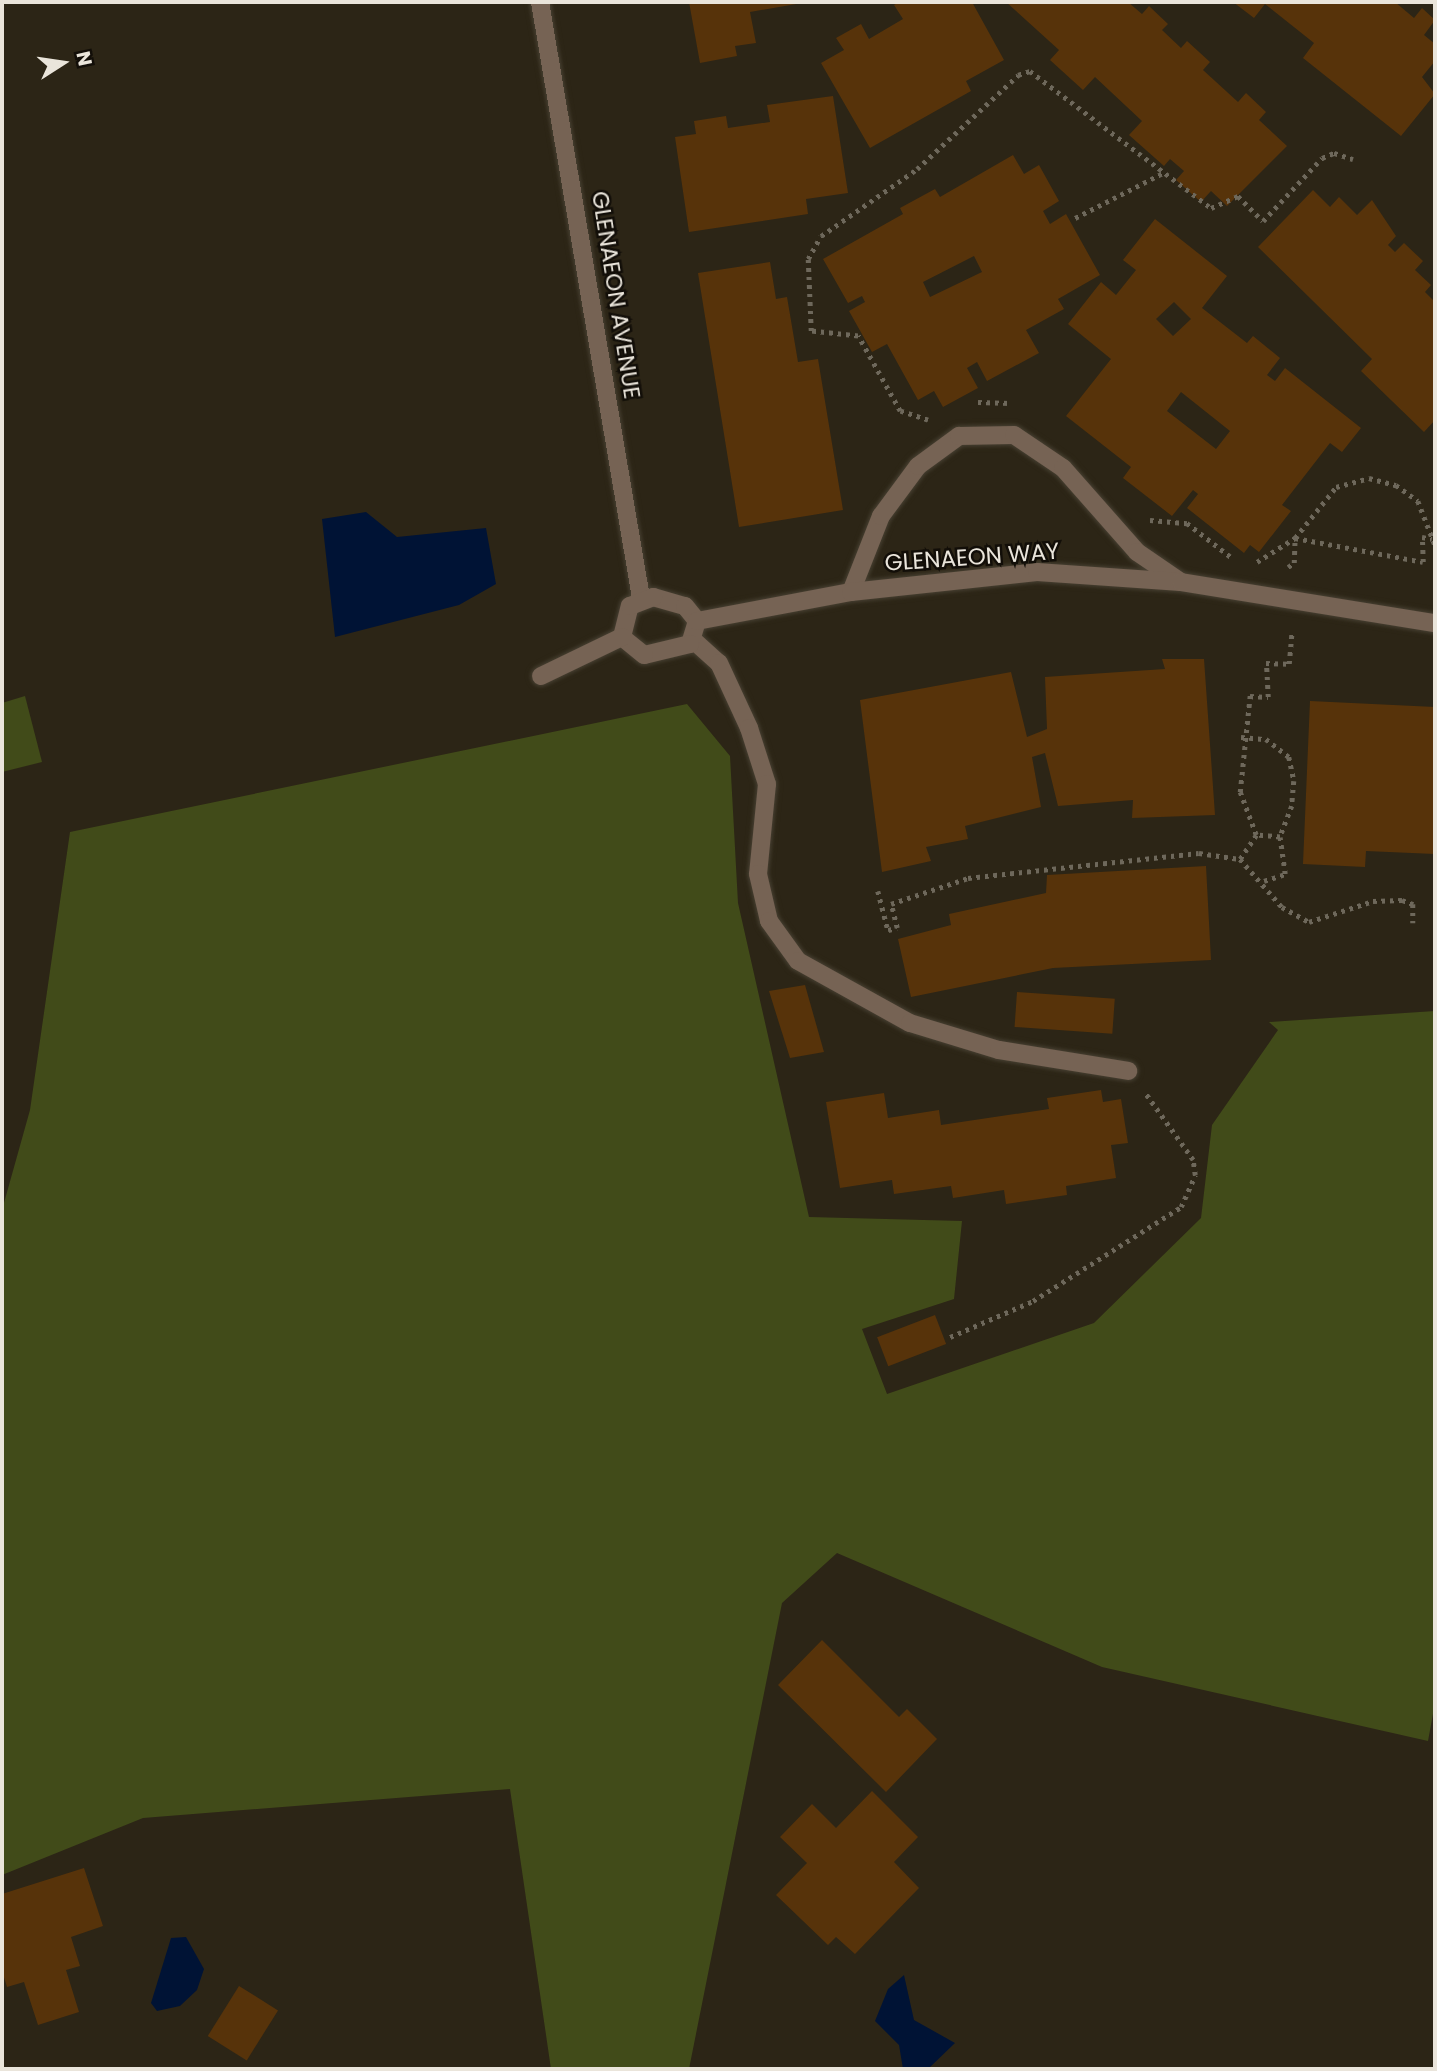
<!DOCTYPE html>
<html>
<head>
<meta charset="utf-8">
<style>
  body { margin:0 }
  #map { position:relative; width:1437px; height:2071px; overflow:hidden; background:#2c2516; font-family:Poppins,sans-serif }
  div>[style] { position:absolute }
  .green>* { inset:0; background:#414b19 }
  .water>* { inset:0; background:#001335 }
  .building>* { inset:0; background:#57330a; transform-origin:0 0 }
  .path>* { height:4.5px; margin-top:-2.25px; transform-origin:0; background:repeating-linear-gradient(90deg,#6e685b 0 3.5px,transparent 0 8.5px) }
  .roads { filter:drop-shadow(0 0 2px #474032) drop-shadow(0 0 2px #474032) }
  .lane>* { height:18px; margin:-9px; padding:0 9px; transform-origin:9px; border-radius:9px; background:#766354 }
  .street>* { height:18px; margin:-9px; padding:0 9px; transform-origin:9px; border-radius:9px; background:#766354 }
  span { translate:-50% -50%; white-space:nowrap; text-align:center; line-height:1.15; -webkit-text-stroke:5px #120e08; paint-order:stroke }
  .street-label { font-size:23px; color:#eae5db }
  .frame { position:absolute; inset:0; border:4px solid #eae5db; pointer-events:none }
  .north { position:absolute; left:28px; top:28px; width:70px; height:70px; -webkit-text-stroke:5px #120e08; paint-order:stroke; rotate:78deg; font-size:19px; font-weight:700; line-height:28px; text-align:center; color:#eae5db }
  .north::after { content:''; display:block; margin:auto; width:24px; height:32px; background:#eae5db; clip-path:polygon(50% 0,100% 100%,50% 72%,0 100%) }
</style>
</head>
<body>
<div id="map">
  <div class="green">
    <div style="clip-path:polygon(25px 696px,42px 762px,2px 772px,2px 703px)"></div>
    <div style="clip-path:polygon(687px 704px,730px 756px,738px 903px,809px 1217px,962px 1221px,954px 1299px,862px 1329px,887px 1394px,1094px 1323px,1201px 1218px,1212px 1125px,1278px 1030px,1269px 1022px,1435px 1011px,1435px 1703px,1428px 1741px,1102px 1667px,837px 1553px,782px 1603px,689px 2069px,551px 2069px,510px 1789px,143px 1818px,2px 1875px,2px 1210px,30px 1110px,70px 832px)"></div>
  </div>
  <div class="water">
    <div style="clip-path:polygon(366px 512px,397px 537px,486px 528px,496px 584px,459px 605px,335px 637px,322px 519px)"></div>
    <div style="clip-path:polygon(186px 1937px,204px 1969px,197px 1990px,180px 2006px,157px 2011px,151px 2003px,171px 1938px)"></div>
    <div style="clip-path:polygon(904px 1975px,914px 2020px,955px 2043px,928px 2069px,903px 2069px,899px 2045px,875px 2021px,888px 1989px)"></div>
  </div>
  <div class="building">
    <div style="clip-path:polygon(689px 2px,801px 2px,802px 3px,750px 12px,756px 43px,735px 46px,737px 56px,700px 63px)"></div>
    <div style="clip-path:polygon(899px 2px,972px 2px,1004px 60px,966px 81px,971px 91px,870px 148px,821px 63px,844px 50px,836px 38px,861px 24px,869px 39px,903px 19px,894px 5px)"></div>
    <div style="clip-path:polygon(1006px 2px,1128px 2px,1142px 14px,1149px 6px,1168px 24px,1162px 30px,1181px 48px,1187px 41px,1210px 62px,1203px 70px,1238px 102px,1246px 93px,1266px 112px,1259px 120px,1287px 146px,1227px 206px,1211px 191px,1201px 202px,1176px 180px,1184px 171px,1170px 159px,1164px 166px,1129px 135px,1142px 121px,1095px 77px,1083px 90px,1050px 60px,1059px 50px)"></div>
    <div style="clip-path:polygon(1233px 2px,1395px 2px,1414px 18px,1422px 8px,1435px 20px,1424px 35px,1435px 44px,1435px 61px,1422px 77px,1435px 94px,1401px 136px,1303px 58px,1314px 43px,1265px 4px,1254px 18px)"></div>
    <div style="clip-path:polygon(833px 96px,848px 193px,806px 199px,808px 214px,689px 232px,675px 137px,696px 134px,694px 121px,726px 116px,728px 128px,770px 122px,767px 105px)"></div>
    <div style="clip-path:polygon(evenodd,1013px 155px,1024px 174px,1039px 165px,1059px 201px,1043px 211px,1050px 224px,1066px 214px,1100px 275px,1058px 299px,1064px 309px,1026px 330px,1039px 353px,987px 381px,977px 362px,967px 368px,978px 388px,943px 407px,934px 391px,918px 400px,887px 344px,872px 352px,849px 311px,865px 302px,862px 296px,848px 303px,823px 259px,903px 214px,900px 208px,935px 189px,940px 197px,1013px 155px,974px 256px,982px 272px,930px 297px,923px 282px,974px 256px)"></div>
    <div style="clip-path:polygon(1313px 190px,1330px 207px,1339px 197px,1357px 215px,1372px 200px,1396px 236px,1388px 245px,1395px 252px,1404px 243px,1423px 261px,1415px 270px,1431px 285px,1425px 292px,1435px 302px,1435px 420px,1424px 432px,1361px 371px,1372px 359px,1258px 247px)"></div>
    <div style="clip-path:polygon(evenodd,1155px 219px,1227px 276px,1202px 308px,1247px 343px,1253px 336px,1280px 358px,1267px 375px,1275px 381px,1285px 368px,1361px 428px,1342px 452px,1330px 443px,1282px 505px,1291px 511px,1259px 552px,1250px 545px,1244px 553px,1187px 508px,1198px 494px,1193px 490px,1172px 516px,1123px 478px,1131px 467px,1066px 416px,1111px 359px,1068px 324px,1101px 282px,1116px 295px,1136px 270px,1123px 260px,1155px 219px,1174px 302px,1191px 319px,1173px 336px,1156px 319px,1174px 302px,1155px 219px,1181px 392px,1230px 431px,1216px 449px,1167px 411px,1181px 392px)"></div>
    <div style="clip-path:polygon(770px 262px,776px 299px,787px 297px,798px 362px,818px 359px,843px 510px,739px 527px,698px 273px)"></div>
    <div style="clip-path:polygon(1162px 659px,1204px 659px,1215px 815px,1132px 818px,1133px 800px,1058px 806px,1045px 753px,1032px 757px,1041px 807px,965px 826px,968px 839px,926px 847px,931px 861px,882px 872px,860px 700px,1011px 672px,1027px 737px,1047px 729px,1045px 677px,1165px 669px)"></div>
    <div style="clip-path:polygon(1310px 701px,1435px 707px,1435px 854px,1366px 851px,1365px 867px,1303px 864px)"></div>
    <div style="clip-path:polygon(1206px 866px,1211px 960px,1053px 968px,911px 997px,898px 939px,951px 925px,949px 914px,1046px 893px,1047px 875px)"></div>
    <div style="clip-path:polygon(805px 985px,824px 1052px,790px 1058px,769px 991px)"></div>
    <div style="left:1017px;top:992px;width:98px;height:35px;rotate:4deg"></div>
    <div style="clip-path:polygon(1101px 1090px,1103px 1102px,1121px 1099px,1128px 1143px,1111px 1145px,1116px 1178px,1066px 1186px,1067px 1195px,1006px 1204px,1004px 1190px,953px 1198px,951px 1186px,894px 1194px,892px 1180px,840px 1188px,826px 1102px,884px 1093px,888px 1118px,939px 1110px,941px 1125px,1049px 1109px,1047px 1098px)"></div>
    <div style="left:935px;top:1315px;width:31px;height:62px;rotate:69deg"></div>
    <div style="clip-path:polygon(822px 1640px,899px 1717px,907px 1709px,937px 1739px,886px 1792px,778px 1685px)"></div>
    <div style="clip-path:polygon(872px 1791px,918px 1837px,894px 1862px,919px 1888px,855px 1954px,836px 1937px,828px 1945px,776px 1895px,807px 1863px,780px 1837px,812px 1804px,836px 1828px)"></div>
    <div style="clip-path:polygon(84px 1868px,103px 1926px,71px 1937px,80px 1966px,66px 1970px,79px 2012px,38px 2025px,24px 1982px,7px 1987px,2px 1971px,2px 1894px)"></div>
    <div style="left:239px;top:1986px;width:46px;height:59px;rotate:32deg"></div>
  </div>
  <div class="path">
    <div style="left:1075px;top:218px;width:99px;rotate:-27.1deg"></div>
    <div style="left:978px;top:402px;width:32px;rotate:2deg"></div>
    <div style="left:928px;top:420px;width:29px;rotate:-162deg"></div>
    <div style="left:900px;top:411px;width:86px;rotate:-119.2deg"></div>
    <div style="left:858px;top:336px;width:47px;rotate:-173.9deg"></div>
    <div style="left:811px;top:331px;width:72px;rotate:-92.4deg"></div>
    <div style="left:808px;top:259px;width:26px;rotate:-61deg"></div>
    <div style="left:821px;top:236px;width:117px;rotate:-34.9deg"></div>
    <div style="left:917px;top:169px;width:138px;rotate:-42.9deg"></div>
    <div style="left:1018px;top:75px;width:13px;rotate:-18deg"></div>
    <div style="left:1030px;top:71px;width:227px;rotate:37.1deg"></div>
    <div style="left:1211px;top:208px;width:30px;rotate:-24deg"></div>
    <div style="left:1238px;top:196px;width:35px;rotate:45deg"></div>
    <div style="left:1263px;top:221px;width:86px;rotate:-46.9deg"></div>
    <div style="left:1322px;top:158px;width:13px;rotate:-23deg"></div>
    <div style="left:1334px;top:153px;width:20px;rotate:18deg"></div>
    <div style="left:1150px;top:520px;width:37px;rotate:5deg"></div>
    <div style="left:1187px;top:523px;width:56px;rotate:37.7deg"></div>
    <div style="left:1257px;top:562px;width:45px;rotate:-32.3deg"></div>
    <div style="left:1295px;top:538px;width:65px;rotate:-51.2deg"></div>
    <div style="left:1336px;top:487px;width:34px;rotate:-15deg"></div>
    <div style="left:1369px;top:478px;width:28px;rotate:15deg"></div>
    <div style="left:1396px;top:485px;width:27px;rotate:36deg"></div>
    <div style="left:1418px;top:501px;width:47px;rotate:68.9deg"></div>
    <div style="left:1288px;top:567px;width:7px;rotate:-34deg"></div>
    <div style="left:1294px;top:563px;width:25px;rotate:-88deg"></div>
    <div style="left:1295px;top:538px;width:130px;rotate:10.6deg"></div>
    <div style="left:1423px;top:562px;width:25px;rotate:-92deg"></div>
    <div style="left:1422px;top:537px;width:10px;rotate:11deg"></div>
    <div style="left:1241px;top:737px;width:25px;rotate:5deg"></div>
    <div style="left:1266px;top:739px;width:29px;rotate:38deg"></div>
    <div style="left:1289px;top:757px;width:25px;rotate:78deg"></div>
    <div style="left:1294px;top:781px;width:25px;rotate:95deg"></div>
    <div style="left:1292px;top:806px;width:33px;rotate:111deg"></div>
    <div style="left:1280px;top:837px;width:24px;rotate:-175deg"></div>
    <div style="left:1240px;top:859px;width:29px;rotate:-56deg"></div>
    <div style="left:1256px;top:835px;width:46px;rotate:-110.4deg"></div>
    <div style="left:1240px;top:792px;width:97px;rotate:-84.1deg"></div>
    <div style="left:1250px;top:696px;width:18px;rotate:3deg"></div>
    <div style="left:1268px;top:697px;width:34px;rotate:-93deg"></div>
    <div style="left:1266px;top:663px;width:23px;rotate:2deg"></div>
    <div style="left:1289px;top:664px;width:32px;rotate:-85deg"></div>
    <div style="left:1264px;top:881px;width:22px;rotate:-18deg"></div>
    <div style="left:1285px;top:874px;width:37px;rotate:-98deg"></div>
    <div style="left:878px;top:891px;width:40px;rotate:75.6deg"></div>
    <div style="left:888px;top:930px;width:9px;rotate:-13deg"></div>
    <div style="left:897px;top:928px;width:25px;rotate:-104deg"></div>
    <div style="left:891px;top:904px;width:81px;rotate:-18.7deg"></div>
    <div style="left:968px;top:878px;width:232px;rotate:-6.2deg"></div>
    <div style="left:1199px;top:853px;width:41px;rotate:8.3deg"></div>
    <div style="left:1240px;top:859px;width:64px;rotate:48.8deg"></div>
    <div style="left:1282px;top:907px;width:31px;rotate:29deg"></div>
    <div style="left:1309px;top:922px;width:67px;rotate:-18.2deg"></div>
    <div style="left:1373px;top:901px;width:29px;rotate:-2deg"></div>
    <div style="left:1402px;top:900px;width:12px;rotate:20deg"></div>
    <div style="left:1413px;top:904px;width:19px;rotate:90deg"></div>
    <div style="left:950px;top:1337px;width:90px;rotate:-23.4deg"></div>
    <div style="left:1033px;top:1301px;width:175px;rotate:-32.4deg"></div>
    <div style="left:1181px;top:1207px;width:35px;rotate:-66deg"></div>
    <div style="left:1195px;top:1175px;width:15px;rotate:-98deg"></div>
    <div style="left:1193px;top:1160px;width:82px;rotate:-125.6deg"></div>
  </div>
  <div class="roads">
    <div class="lane">
      <div style="left:851px;top:592px;width:82px;rotate:-68.5deg"></div>
      <div style="left:881px;top:516px;width:62px;rotate:-53.5deg"></div>
      <div style="left:918px;top:466px;width:51px;rotate:-36.2deg"></div>
      <div style="left:959px;top:436px;width:55px;rotate:-1deg"></div>
      <div style="left:1014px;top:435px;width:59px;rotate:34deg"></div>
      <div style="left:1063px;top:468px;width:112px;rotate:48.6deg"></div>
      <div style="left:1137px;top:552px;width:53px;rotate:34.3deg"></div>
      <div style="left:692px;top:639px;width:36px;rotate:42deg"></div>
      <div style="left:719px;top:663px;width:72px;rotate:65.2deg"></div>
      <div style="left:749px;top:728px;width:59px;rotate:72.2deg"></div>
      <div style="left:767px;top:784px;width:90px;rotate:95.7deg"></div>
      <div style="left:758px;top:874px;width:48px;rotate:76.8deg"></div>
      <div style="left:769px;top:921px;width:49px;rotate:54.1deg"></div>
      <div style="left:798px;top:961px;width:128px;rotate:29deg"></div>
      <div style="left:910px;top:1023px;width:93px;rotate:16.9deg"></div>
      <div style="left:999px;top:1050px;width:131px;rotate:9.2deg"></div>
    </div>
    <div class="street">
      <div style="left:540px;top:2px;width:604px;rotate:80.38deg"></div>
      <div style="left:653px;top:597px;width:33px;rotate:16deg"></div>
      <div style="left:685px;top:606px;width:19px;rotate:51deg"></div>
      <div style="left:697px;top:621px;width:24px;rotate:107deg"></div>
      <div style="left:690px;top:644px;width:47px;rotate:166.6deg"></div>
      <div style="left:644px;top:655px;width:28px;rotate:-141deg"></div>
      <div style="left:622px;top:637px;width:32px;rotate:-76deg"></div>
      <div style="left:630px;top:606px;width:25px;rotate:-21deg"></div>
      <div style="left:697px;top:621px;width:157px;rotate:-10.7deg"></div>
      <div style="left:851px;top:592px;width:187px;rotate:-6.1deg"></div>
      <div style="left:1037px;top:572px;width:144px;rotate:4deg"></div>
      <div style="left:1181px;top:582px;width:257px;rotate:9.2deg"></div>
      <div style="left:541px;top:676px;width:90px;rotate:-25.7deg"></div>
    </div>
  </div>
  <div class="street-label">
    <span style="left:616px;top:295px;rotate:81deg">GLENAEON AVENUE</span>
    <span style="left:972px;top:557px;rotate:-4deg">GLENAEON WAY</span>
  </div>
  <div class="frame"></div>
  <div class="north">N</div>
</div>
</body>
</html>
